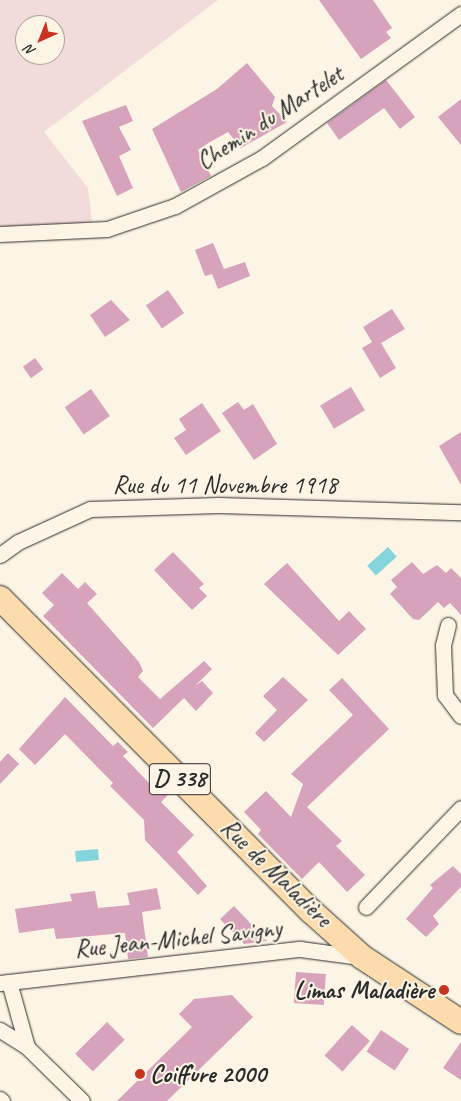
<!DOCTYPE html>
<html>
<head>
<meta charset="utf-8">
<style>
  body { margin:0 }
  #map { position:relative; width:461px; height:1101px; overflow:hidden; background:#fcf5e5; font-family:Caveat,sans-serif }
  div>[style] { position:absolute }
  .built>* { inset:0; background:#f1dcd9 }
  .water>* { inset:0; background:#84d5db; transform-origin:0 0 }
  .building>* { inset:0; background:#d6a2bc; transform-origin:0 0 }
  .roads { filter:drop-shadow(0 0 1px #2b2b2b) drop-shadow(0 0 1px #2b2b2b) }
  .minor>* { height:15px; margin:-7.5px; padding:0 7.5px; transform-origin:7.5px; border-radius:7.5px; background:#fcf5e5 }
  .primary>* { height:24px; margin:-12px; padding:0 12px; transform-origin:12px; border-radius:12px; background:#fcdcac }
  .dots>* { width:14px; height:14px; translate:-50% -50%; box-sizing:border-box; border:2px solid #fcf5e5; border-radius:50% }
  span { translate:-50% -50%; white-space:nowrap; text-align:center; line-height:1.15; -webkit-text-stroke:4px #fcf5e5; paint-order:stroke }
  .shield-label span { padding:1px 4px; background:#fcf5e5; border:1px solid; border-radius:4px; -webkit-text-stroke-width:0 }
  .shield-label { font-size:24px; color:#2b2b2b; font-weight:700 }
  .street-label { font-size:25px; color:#2b2b2b }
  .poi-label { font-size:25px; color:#2b2b2b; font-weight:700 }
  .right { translate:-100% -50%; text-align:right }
  .left { translate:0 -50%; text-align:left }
  .north { position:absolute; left:15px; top:15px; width:50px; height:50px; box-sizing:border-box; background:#fcf5e5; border:1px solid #a8a49b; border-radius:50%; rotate:224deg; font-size:14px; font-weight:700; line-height:20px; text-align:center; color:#2b2b2b }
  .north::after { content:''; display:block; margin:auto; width:18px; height:22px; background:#c8321e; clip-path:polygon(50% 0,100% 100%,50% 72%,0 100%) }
</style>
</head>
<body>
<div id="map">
  <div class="built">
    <div style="clip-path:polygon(evenodd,0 0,218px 0,44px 132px,88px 188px,93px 230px,0 233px,0 0,25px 25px,55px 25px,55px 55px,25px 55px,25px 25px)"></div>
  </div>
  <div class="water">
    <div style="left:388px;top:547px;width:13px;height:28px;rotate:48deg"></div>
    <div style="left:98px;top:849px;width:11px;height:23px;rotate:85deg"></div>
  </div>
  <div class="building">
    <div style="clip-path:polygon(319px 0,373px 0,392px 28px,386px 32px,391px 38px,361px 59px)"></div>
    <div style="clip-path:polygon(247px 63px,275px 97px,272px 106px,287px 122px,241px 148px,228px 132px,210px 142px,198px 150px,211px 176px,181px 192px,152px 129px,217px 89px)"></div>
    <div style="clip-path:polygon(386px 80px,415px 117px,400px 129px,384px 108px,339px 140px,327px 123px)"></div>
    <div style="clip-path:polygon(461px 99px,461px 145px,438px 117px)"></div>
    <div style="clip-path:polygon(126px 105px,133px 121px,119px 127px,131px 150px,119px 156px,133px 188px,117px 196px,82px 121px)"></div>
    <div style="clip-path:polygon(213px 243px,224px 269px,245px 262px,250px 276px,218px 289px,212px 274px,205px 276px,195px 250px)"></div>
    <div style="left:168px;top:290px;width:28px;height:27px;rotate:55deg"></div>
    <div style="clip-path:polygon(111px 300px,130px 320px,105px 337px,90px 315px)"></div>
    <div style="clip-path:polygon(392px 309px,405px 329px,381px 343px,396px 368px,380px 378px,362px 348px,372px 342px,363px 327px)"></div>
    <div style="left:35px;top:358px;width:14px;height:15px;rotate:54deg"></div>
    <div style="left:351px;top:387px;width:27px;height:36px;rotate:59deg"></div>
    <div style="left:91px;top:389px;width:33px;height:32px;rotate:55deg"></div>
    <div style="clip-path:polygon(238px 402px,244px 410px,253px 404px,277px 444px,254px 460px,222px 413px)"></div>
    <div style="clip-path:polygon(202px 403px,221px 431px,186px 455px,174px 438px,186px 430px,179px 419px)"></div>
    <div style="clip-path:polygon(461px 432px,461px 485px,439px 446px)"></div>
    <div style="clip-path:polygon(173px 552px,204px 584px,199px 588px,207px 596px,192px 610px,154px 570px)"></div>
    <div style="clip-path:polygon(412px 562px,423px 574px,437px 565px,446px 573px,451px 568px,461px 578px,461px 615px,450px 603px,444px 608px,438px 602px,419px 620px,413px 619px,390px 594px,397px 587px,391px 580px)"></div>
    <div style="clip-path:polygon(287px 563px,339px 621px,349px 611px,366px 629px,338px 655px,264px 584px)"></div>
    <div style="clip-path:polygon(62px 573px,78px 589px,85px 582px,97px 594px,87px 603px,139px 662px,143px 671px,138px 677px,160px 699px,204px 661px,212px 669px,195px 686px,202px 681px,213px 693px,196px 711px,184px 698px,153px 728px,43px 616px,54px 605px,42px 593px)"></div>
    <div style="clip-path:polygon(283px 677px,308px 700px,264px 742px,255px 733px,277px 710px,263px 696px)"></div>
    <div style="clip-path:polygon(342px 678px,389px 729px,307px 807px,342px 841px,336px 846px,365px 875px,347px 892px,319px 862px,302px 879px,258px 834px,261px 830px,244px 812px,266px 791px,291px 817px,303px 784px,291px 774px,353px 715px,329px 690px)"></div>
    <div style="clip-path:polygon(65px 697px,113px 746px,118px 742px,128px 752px,123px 756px,151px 785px,156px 781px,169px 794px,161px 802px,194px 835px,177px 852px,207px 886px,198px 895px,145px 840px,144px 820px,110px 786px,113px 783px,65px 734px,35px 765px,19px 749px)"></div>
    <div style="clip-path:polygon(8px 753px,19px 764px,0 784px,0 762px)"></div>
    <div style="clip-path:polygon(453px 866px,461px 874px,461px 887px,433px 916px,439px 924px,426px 937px,406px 919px,433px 888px,430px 885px)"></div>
    <div style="clip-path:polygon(157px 888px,161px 909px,142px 912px,148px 957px,128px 959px,125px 933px,56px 939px,54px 928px,19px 933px,15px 909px,72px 901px,70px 894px,95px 891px,98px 908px,130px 905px,127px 893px)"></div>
    <div style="clip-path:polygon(234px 906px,267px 941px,244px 944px,220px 919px)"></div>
    <div style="left:296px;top:972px;width:30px;height:31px;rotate:4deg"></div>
    <div style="clip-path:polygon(232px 995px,253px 1017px,167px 1101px,117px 1101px,192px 1027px,179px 1014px,194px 999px)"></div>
    <div style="left:107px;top:1022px;width:25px;height:45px;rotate:45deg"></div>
    <div style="left:352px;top:1025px;width:24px;height:41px;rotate:42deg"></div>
    <div style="left:381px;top:1030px;width:34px;height:26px;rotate:34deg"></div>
    <div style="clip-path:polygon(461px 1042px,461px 1080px,443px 1068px)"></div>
  </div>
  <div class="roads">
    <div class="minor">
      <div style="left:0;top:234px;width:107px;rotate:-2.7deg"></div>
      <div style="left:107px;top:229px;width:72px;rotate:-18.7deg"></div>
      <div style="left:175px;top:206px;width:99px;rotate:-28.9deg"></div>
      <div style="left:262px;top:158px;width:246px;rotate:-35.9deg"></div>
      <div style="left:0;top:555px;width:22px;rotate:-36deg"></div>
      <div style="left:18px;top:542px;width:79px;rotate:-24.6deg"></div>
      <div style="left:90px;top:509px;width:128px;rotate:-1.8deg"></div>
      <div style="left:218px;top:505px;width:243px;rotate:1.7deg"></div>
      <div style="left:448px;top:625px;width:21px;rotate:104deg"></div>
      <div style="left:443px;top:645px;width:50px;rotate:87.7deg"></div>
      <div style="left:445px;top:695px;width:26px;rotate:53deg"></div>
      <div style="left:366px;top:907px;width:137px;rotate:-46.2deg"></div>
      <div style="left:9px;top:982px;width:67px;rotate:74.5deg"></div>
      <div style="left:27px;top:1047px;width:77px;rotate:44.5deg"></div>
      <div style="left:0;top:983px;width:302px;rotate:-6.5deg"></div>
      <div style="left:300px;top:949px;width:61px;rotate:7.6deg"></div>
      <div style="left:0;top:1030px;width:32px;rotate:32deg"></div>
      <div style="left:0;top:1099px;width:3px;rotate:45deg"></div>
    </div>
    <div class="primary">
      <div style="left:0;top:598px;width:441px;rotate:45.2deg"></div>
      <div style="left:311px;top:911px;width:69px;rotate:42deg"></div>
      <div style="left:362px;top:957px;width:118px;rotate:33.3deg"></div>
    </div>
  </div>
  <div class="dots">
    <div style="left:444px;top:990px;background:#c8321e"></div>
    <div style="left:140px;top:1074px;background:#c8321e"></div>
  </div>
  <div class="shield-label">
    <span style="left:180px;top:779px">D 338</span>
  </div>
  <div class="street-label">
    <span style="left:270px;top:118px;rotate:-33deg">Chemin du Martelet</span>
    <span style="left:225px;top:485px">Rue du 11 Novembre 1918</span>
    <span style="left:276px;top:873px;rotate:44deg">Rue de Maladière</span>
    <span style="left:178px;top:939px;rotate:-6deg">Rue Jean-Michel Savigny</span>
  </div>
  <div class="poi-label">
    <span class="right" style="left:434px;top:990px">Limas Maladière</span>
    <span class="left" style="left:150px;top:1074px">Coiffure 2000</span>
  </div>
  <div class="north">N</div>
</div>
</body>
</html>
